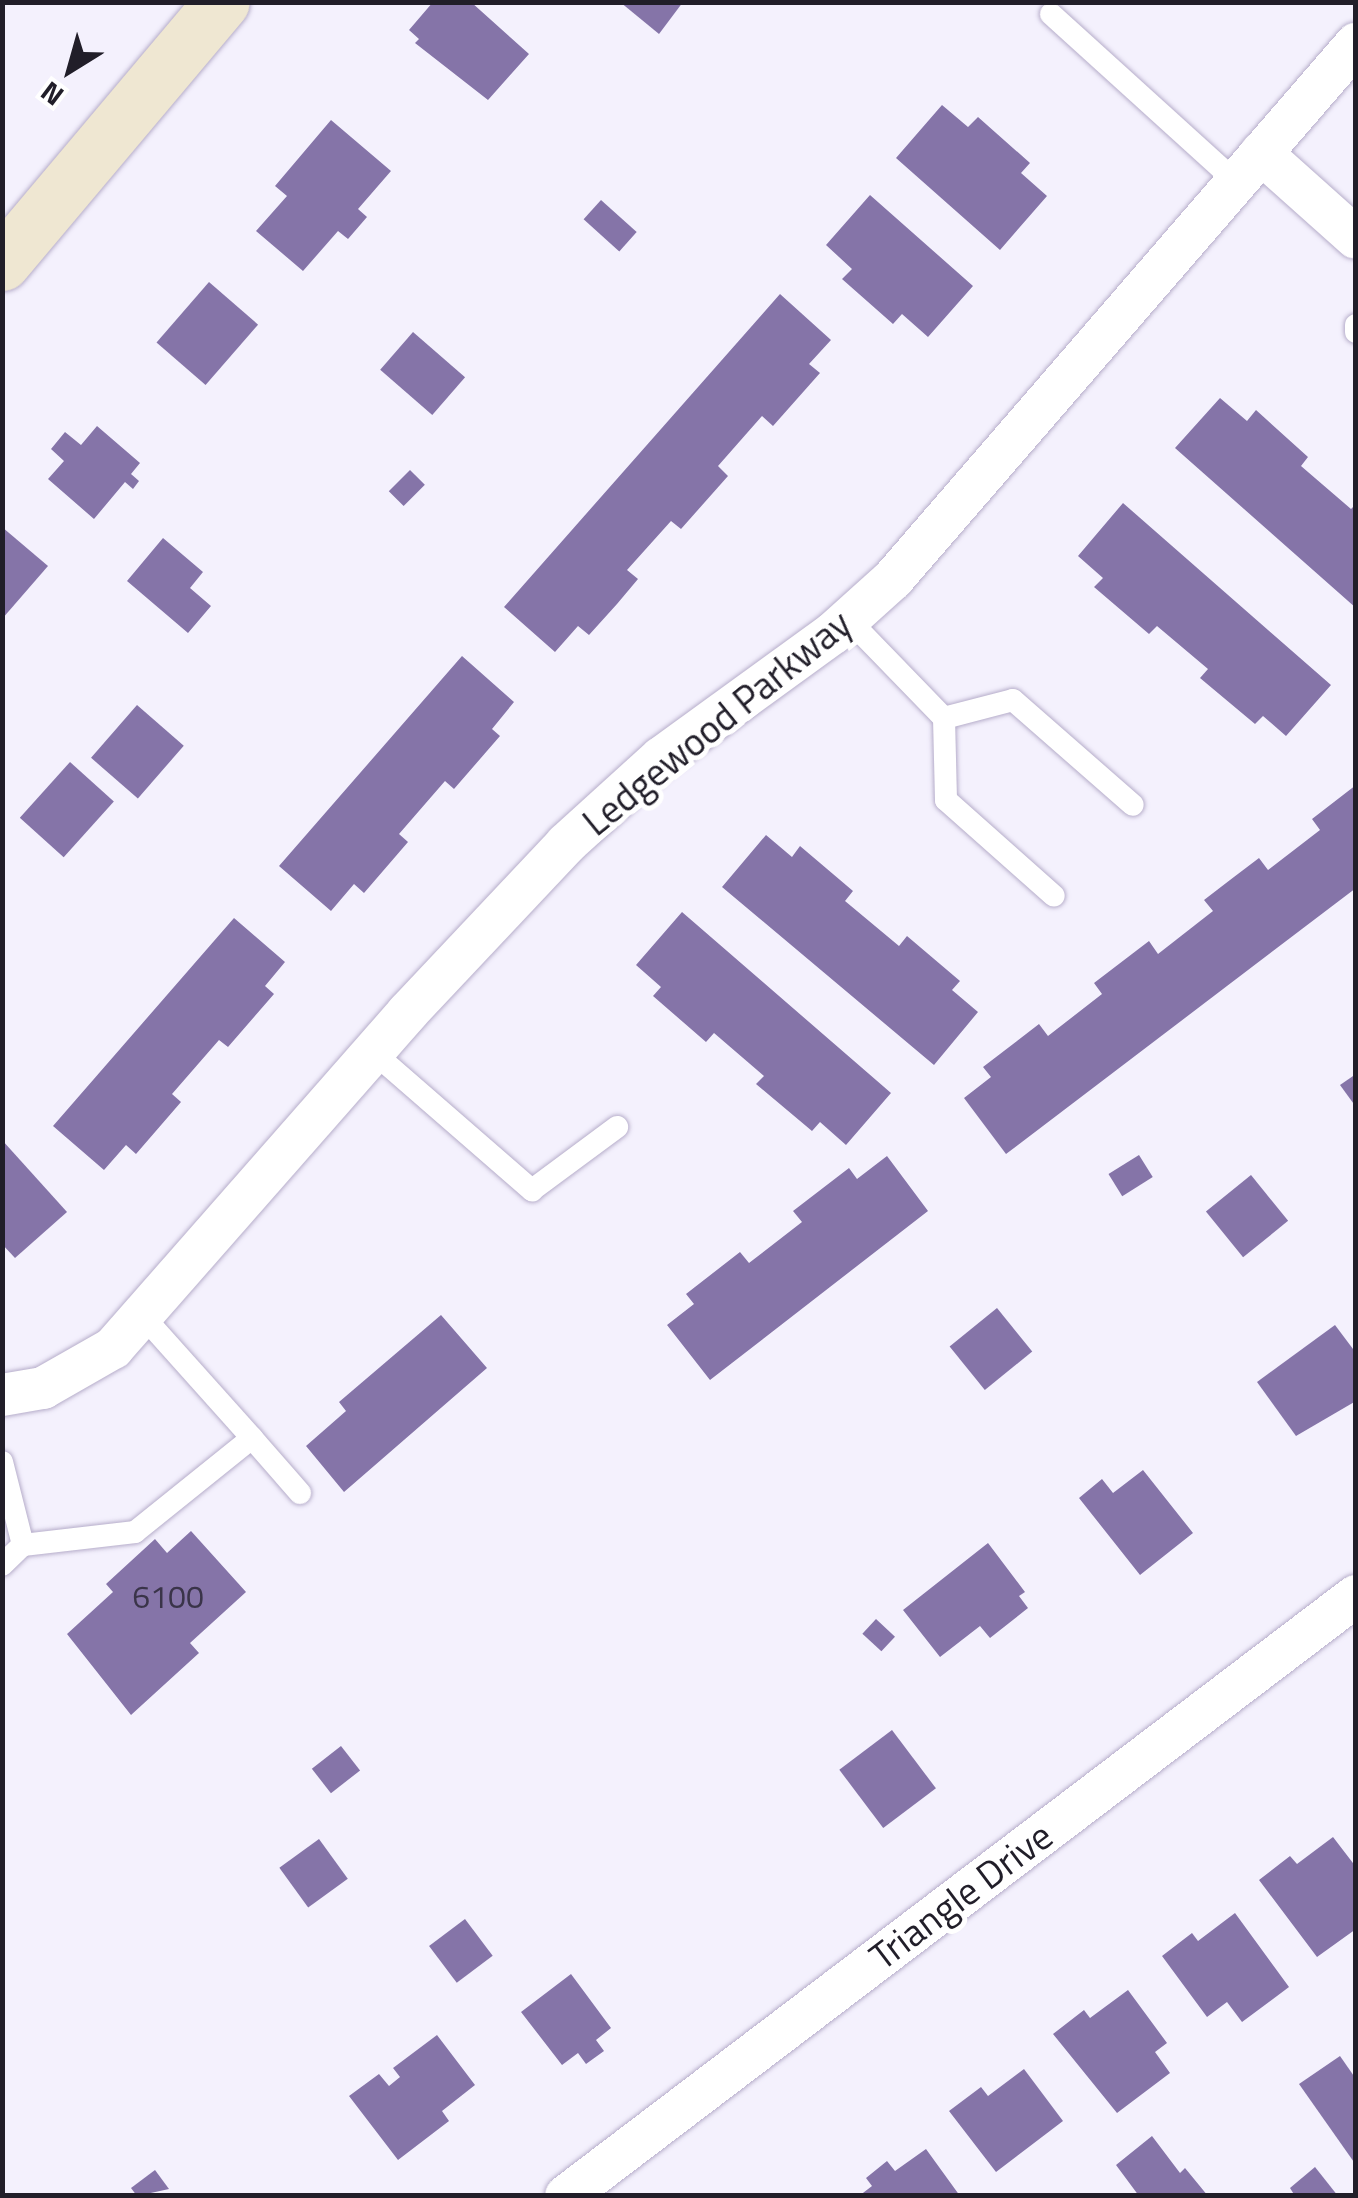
<!DOCTYPE html>
<html>
<head>
<meta charset="utf-8">
<style>
  body { margin:0 }
  #map { position:relative; width:1358px; height:2198px; overflow:hidden; background:#f4f1fd; font-family:"Titillium Web",sans-serif }
  div>[style] { position:absolute }
  .building>* { inset:0; background:#8574a8; transform-origin:0 0 }
  .roads { filter:drop-shadow(0 0 2px #b6adca) drop-shadow(0 0 2px #b6adca) }
  .service>* { height:22px; margin:-11px; padding:0 11px; transform-origin:11px; border-radius:11px; background:#fff }
  .minor>* { height:42px; margin:-21px; padding:0 21px; transform-origin:21px; border-radius:21px; background:#fff }
  .secondary>* { height:55px; margin:-27.5px; padding:0 27.5px; transform-origin:27.5px; border-radius:27.5px; background:#efe7d2 }
  span { translate:-50% -50%; white-space:nowrap; text-align:center; line-height:1.15; -webkit-text-stroke:10px #fff; paint-order:stroke }
  .number-label { font-size:32px; color:#3a3449 }
  .number-label span { -webkit-text-stroke-width:0 }
  .street-label { font-size:38px; color:#211e29 }
  .frame { position:absolute; inset:0; border:5px solid #211e29; pointer-events:none }
  .north { position:absolute; left:20px; top:20px; width:100px; height:100px; -webkit-text-stroke:8px #fff; paint-order:stroke; rotate:217deg; font-size:28px; font-weight:700; line-height:40px; text-align:center; color:#211e29 }
  .north::after { content:''; display:block; margin:auto; width:35px; height:45px; background:#211e29; clip-path:polygon(50% 0,100% 100%,50% 72%,0 100%) }
</style>
</head>
<body>
<div id="map">
  <div class="building">
    <div style="clip-path:polygon(433px 2px,471px 2px,529px 54px,488px 100px,415px 43px,419px 39px,409px 30px)"></div>
    <div style="clip-path:polygon(620px 2px,683px 2px,659px 34px)"></div>
    <div style="clip-path:polygon(942px 105px,968px 127px,978px 117px,1030px 163px,1021px 173px,1047px 196px,1000px 250px,896px 158px)"></div>
    <div style="clip-path:polygon(331px 120px,391px 171px,358px 209px,367px 217px,348px 239px,338px 231px,303px 271px,256px 231px,287px 196px,275px 186px)"></div>
    <div style="clip-path:polygon(870px 195px,973px 286px,928px 337px,902px 314px,893px 324px,842px 279px,852px 269px,826px 245px)"></div>
    <div style="left:601px;top:200px;width:48px;height:26px;rotate:42deg"></div>
    <div style="left:209px;top:282px;width:65px;height:80px;rotate:41deg"></div>
    <div style="clip-path:polygon(780px 294px,831px 340px,809px 364px,820px 373px,773px 426px,762px 416px,718px 466px,728px 476px,681px 529px,671px 521px,627px 570px,638px 579px,617px 604px,589px 635px,578px 626px,555px 652px,504px 607px)"></div>
    <div style="left:413px;top:332px;width:69px;height:50px;rotate:41deg"></div>
    <div style="clip-path:polygon(1220px 398px,1247px 421px,1256px 410px,1308px 457px,1301px 466px,1351px 509px,1356px 504px,1356px 608px,1175px 448px)"></div>
    <div style="clip-path:polygon(97px 426px,140px 463px,131px 474px,139px 481px,133px 489px,125px 482px,94px 519px,48px 479px,64px 461px,51px 449px,65px 432px,81px 445px)"></div>
    <div style="left:410px;top:470px;width:21px;height:30px;rotate:45deg"></div>
    <div style="clip-path:polygon(1123px 503px,1331px 685px,1286px 736px,1263px 716px,1255px 724px,1200px 678px,1208px 669px,1157px 626px,1149px 634px,1094px 587px,1103px 578px,1078px 556px)"></div>
    <div style="clip-path:polygon(2px 527px,48px 566px,2px 619px)"></div>
    <div style="clip-path:polygon(163px 538px,203px 572px,190px 588px,211px 606px,188px 633px,127px 581px)"></div>
    <div style="clip-path:polygon(462px 656px,514px 702px,492px 729px,500px 736px,454px 789px,445px 781px,399px 834px,408px 842px,364px 893px,354px 884px,331px 911px,279px 866px)"></div>
    <div style="left:137px;top:705px;width:62px;height:70px;rotate:41deg"></div>
    <div style="left:70px;top:762px;width:59px;height:75px;rotate:42deg"></div>
    <div style="clip-path:polygon(1356px 785px,1356px 888px,1006px 1154px,964px 1098px,991px 1077px,983px 1067px,1039px 1024px,1048px 1036px,1102px 994px,1094px 983px,1149px 941px,1158px 954px,1213px 911px,1204px 900px,1230px 880px,1259px 858px,1268px 870px,1320px 830px,1312px 819px)"></div>
    <div style="clip-path:polygon(766px 835px,792px 857px,800px 846px,853px 891px,845px 901px,899px 946px,907px 936px,960px 981px,952px 990px,978px 1012px,934px 1065px,722px 887px)"></div>
    <div style="clip-path:polygon(682px 912px,891px 1093px,846px 1145px,820px 1122px,812px 1131px,756px 1084px,764px 1076px,714px 1033px,706px 1042px,653px 996px,661px 987px,636px 965px)"></div>
    <div style="clip-path:polygon(234px 918px,285px 962px,265px 986px,274px 994px,228px 1047px,219px 1040px,172px 1094px,181px 1102px,136px 1154px,126px 1145px,104px 1170px,53px 1126px)"></div>
    <div style="clip-path:polygon(1356px 1074px,1356px 1107px,1340px 1085px)"></div>
    <div style="clip-path:polygon(2px 1140px,67px 1212px,15px 1258px,2px 1244px)"></div>
    <div style="left:1139px;top:1155px;width:26px;height:36px;rotate:58deg"></div>
    <div style="clip-path:polygon(887px 1156px,928px 1211px,710px 1380px,667px 1325px,694px 1304px,686px 1294px,740px 1252px,749px 1263px,802px 1222px,793px 1211px,849px 1168px,857px 1179px)"></div>
    <div style="left:1251px;top:1175px;width:59px;height:58px;rotate:51deg"></div>
    <div style="left:997px;top:1308px;width:56px;height:61px;rotate:51deg"></div>
    <div style="clip-path:polygon(441px 1315px,487px 1368px,344px 1492px,306px 1446px,346px 1411px,339px 1402px)"></div>
    <div style="clip-path:polygon(1335px 1325px,1356px 1353px,1356px 1401px,1296px 1436px,1257px 1382px)"></div>
    <div style="clip-path:polygon(1143px 1470px,1193px 1533px,1140px 1575px,1079px 1498px,1102px 1479px,1113px 1493px)"></div>
    <div style="clip-path:polygon(191px 1531px,246px 1592px,190px 1643px,199px 1653px,131px 1715px,67px 1634px,113px 1592px,106px 1584px,155px 1539px,167px 1553px)"></div>
    <div style="clip-path:polygon(988px 1543px,1025px 1592px,1019px 1596px,1028px 1608px,990px 1638px,980px 1626px,940px 1657px,903px 1610px)"></div>
    <div style="left:876px;top:1619px;width:26px;height:20px;rotate:43deg"></div>
    <div style="left:892px;top:1730px;width:73px;height:66px;rotate:53deg"></div>
    <div style="left:341px;top:1746px;width:31px;height:37px;rotate:52deg"></div>
    <div style="clip-path:polygon(1333px 1837px,1356px 1867px,1356px 1929px,1317px 1957px,1259px 1880px,1290px 1856px,1297px 1864px)"></div>
    <div style="left:319px;top:1839px;width:49px;height:49px;rotate:54deg"></div>
    <div style="clip-path:polygon(1235px 1913px,1289px 1987px,1242px 2022px,1227px 2002px,1207px 2017px,1162px 1956px,1192px 1933px,1198px 1941px)"></div>
    <div style="left:465px;top:1919px;width:46px;height:45px;rotate:53deg"></div>
    <div style="clip-path:polygon(571px 1974px,611px 2028px,596px 2040px,604px 2051px,586px 2064px,578px 2053px,562px 2065px,521px 2012px)"></div>
    <div style="clip-path:polygon(1128px 1990px,1167px 2043px,1155px 2052px,1170px 2073px,1117px 2113px,1053px 2034px,1084px 2010px,1090px 2018px)"></div>
    <div style="clip-path:polygon(437px 2035px,475px 2085px,442px 2111px,449px 2121px,398px 2160px,349px 2096px,379px 2074px,389px 2086px,400px 2077px,393px 2068px)"></div>
    <div style="clip-path:polygon(1340px 2056px,1356px 2079px,1356px 2165px,1299px 2084px)"></div>
    <div style="clip-path:polygon(1024px 2069px,1063px 2121px,996px 2172px,949px 2111px,981px 2087px,988px 2096px)"></div>
    <div style="clip-path:polygon(1152px 2136px,1180px 2173px,1185px 2168px,1208px 2196px,1139px 2196px,1116px 2165px)"></div>
    <div style="clip-path:polygon(926px 2149px,960px 2196px,859px 2196px,872px 2186px,866px 2178px,887px 2161px,895px 2171px)"></div>
    <div style="clip-path:polygon(1315px 2167px,1338px 2196px,1295px 2196px,1290px 2188px)"></div>
    <div style="clip-path:polygon(155px 2170px,169px 2189px,137px 2196px,131px 2188px)"></div>
  </div>
  <div class="roads">
    <div class="service">
      <div style="left:1051px;top:14px;width:250px;rotate:42.2deg"></div>
      <div style="left:1356px;top:325px;width:7px;rotate:90deg"></div>
      <div style="left:848px;top:619px;width:138px;rotate:45.9deg"></div>
      <div style="left:944px;top:718px;width:82px;rotate:88.6deg"></div>
      <div style="left:946px;top:800px;width:144px;rotate:41.6deg"></div>
      <div style="left:944px;top:718px;width:71px;rotate:-14.6deg"></div>
      <div style="left:1013px;top:700px;width:159px;rotate:41.2deg"></div>
      <div style="left:373px;top:1052px;width:211px;rotate:41deg"></div>
      <div style="left:532px;top:1190px;width:106px;rotate:-36.5deg"></div>
      <div style="left:252px;top:1438px;width:73px;rotate:48.9deg"></div>
      <div style="left:2px;top:1462px;width:86px;rotate:75.8deg"></div>
      <div style="left:2px;top:1565px;width:29px;rotate:-44deg"></div>
      <div style="left:23px;top:1545px;width:113px;rotate:-6.6deg"></div>
      <div style="left:135px;top:1532px;width:150px;rotate:-38.8deg"></div>
      <div style="left:252px;top:1438px;width:165px;rotate:-131.8deg"></div>
    </div>
    <div class="minor">
      <div style="left:1261px;top:153px;width:127px;rotate:41.8deg"></div>
      <div style="left:2px;top:1395px;width:42px;rotate:-9.7deg"></div>
      <div style="left:43px;top:1388px;width:81px;rotate:-29.7deg"></div>
      <div style="left:113px;top:1348px;width:446px;rotate:-48.7deg"></div>
      <div style="left:407px;top:1013px;width:232px;rotate:-46.7deg"></div>
      <div style="left:566px;top:844px;width:128px;rotate:-42.2deg"></div>
      <div style="left:661px;top:758px;width:213px;rotate:-36deg"></div>
      <div style="left:833px;top:633px;width:81px;rotate:-42deg"></div>
      <div style="left:893px;top:579px;width:708px;rotate:-49.13deg"></div>
      <div style="left:566px;top:2196px;width:992px;rotate:-37.22deg"></div>
    </div>
    <div class="secondary">
      <div style="left:2px;top:263px;width:341px;rotate:-49.9deg"></div>
    </div>
  </div>
  <div class="number-label">
    <span style="left:168px;top:1596px">6100</span>
  </div>
  <div class="street-label">
    <span style="left:717px;top:723px;rotate:-39deg">Ledgewood Parkway</span>
    <span style="left:961px;top:1896px;rotate:-37deg">Triangle Drive</span>
  </div>
  <div class="frame"></div>
  <div class="north">N</div>
</div>
</body>
</html>
